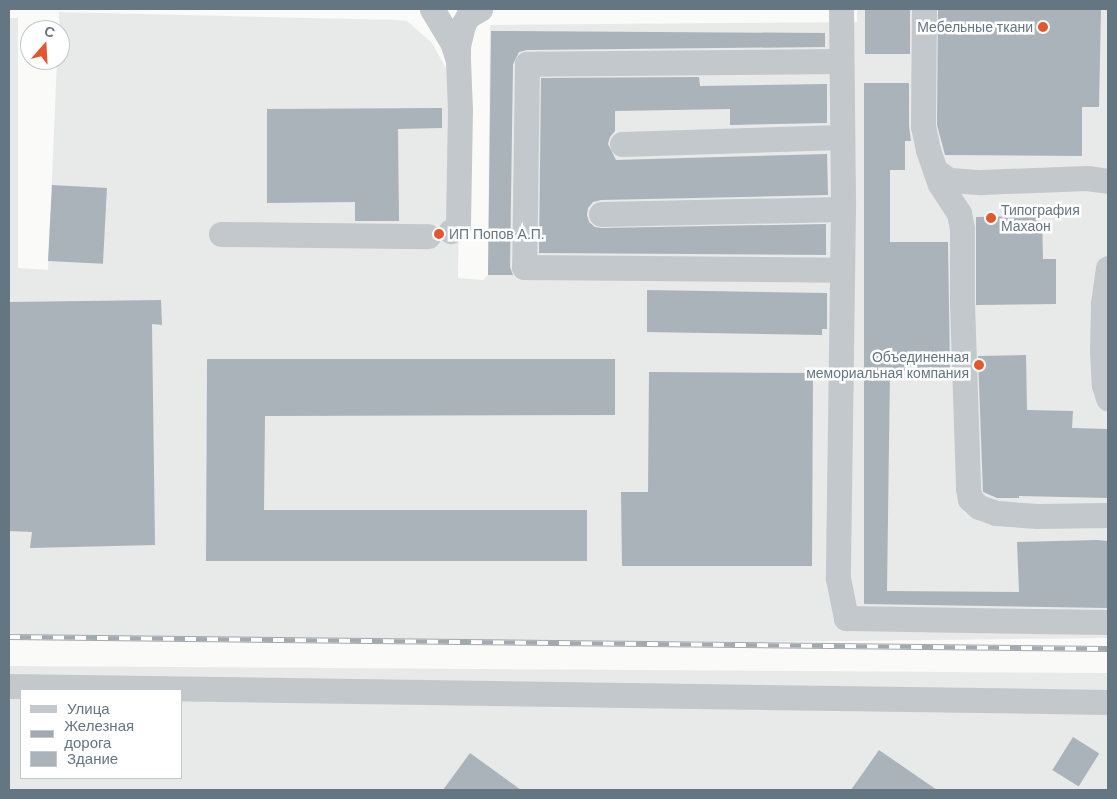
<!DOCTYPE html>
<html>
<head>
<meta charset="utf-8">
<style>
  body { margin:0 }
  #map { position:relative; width:1117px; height:799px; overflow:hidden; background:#fafaf8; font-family:Arial,sans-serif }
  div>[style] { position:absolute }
  .built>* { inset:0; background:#e8e9e9 }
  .building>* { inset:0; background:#aab3b9; transform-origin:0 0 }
  .minor>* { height:25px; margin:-12.5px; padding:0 12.5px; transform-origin:12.5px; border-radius:12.5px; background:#c3c8cc }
  .rail>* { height:5.5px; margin-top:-2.75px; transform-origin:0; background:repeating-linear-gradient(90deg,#fff 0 11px,#a2aab0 0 22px); box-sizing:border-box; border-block:1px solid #a2aab0 }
  .dots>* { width:14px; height:14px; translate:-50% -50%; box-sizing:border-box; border:2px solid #fff; border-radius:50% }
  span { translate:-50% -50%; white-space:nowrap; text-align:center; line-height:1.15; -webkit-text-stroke:5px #fff; paint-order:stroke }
  .poi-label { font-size:14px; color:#657683 }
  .right { translate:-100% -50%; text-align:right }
  .left { translate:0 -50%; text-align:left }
  .frame { position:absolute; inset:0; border:10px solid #657683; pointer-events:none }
  .legend { position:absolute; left:20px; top:689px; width:162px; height:90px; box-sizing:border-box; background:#fff; border:1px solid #c1c8cd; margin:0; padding:6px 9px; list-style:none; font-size:15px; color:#657683 }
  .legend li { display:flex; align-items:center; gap:10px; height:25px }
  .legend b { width:25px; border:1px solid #c1c8cd }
  .north { position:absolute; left:20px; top:20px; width:50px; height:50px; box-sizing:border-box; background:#fff; border:1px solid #c1c8cd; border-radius:50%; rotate:19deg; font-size:14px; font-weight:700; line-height:20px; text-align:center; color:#657683 }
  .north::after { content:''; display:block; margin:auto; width:18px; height:22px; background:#e4572e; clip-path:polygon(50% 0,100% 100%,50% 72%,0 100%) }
</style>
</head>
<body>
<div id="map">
  <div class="built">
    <div style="clip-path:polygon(857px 9px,1108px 9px,1108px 638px,757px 642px,35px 636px,9px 633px,9px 18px,18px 18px,18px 268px,48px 270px,57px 60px,60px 60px,59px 12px,396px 20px,407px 21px,432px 43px,453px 81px,460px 109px,458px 278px,483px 280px,488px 275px,490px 25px,857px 22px)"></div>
    <div style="clip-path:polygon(evenodd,9px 666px,1108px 673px,1108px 790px,9px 790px,9px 666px,21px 690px,181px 690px,181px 778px,21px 778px,21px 690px)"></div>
  </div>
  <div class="building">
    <div style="left:865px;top:9px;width:45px;height:45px"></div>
    <div style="clip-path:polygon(938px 9px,1101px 9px,1099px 107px,1082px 107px,1082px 156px,945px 155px,937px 125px)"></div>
    <div style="clip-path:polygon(491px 31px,825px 33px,825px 47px,527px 50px,519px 52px,513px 64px,510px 267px,513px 275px,488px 275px)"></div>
    <div style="clip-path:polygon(699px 77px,700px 86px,827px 84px,827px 123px,730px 125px,730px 109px,615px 111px,615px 131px,610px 137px,608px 144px,616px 160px,827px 154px,828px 195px,601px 200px,593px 202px,588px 208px,587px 215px,589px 222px,595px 227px,601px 228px,826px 224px,826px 255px,539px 253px,541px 78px)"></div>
    <div style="clip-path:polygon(864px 83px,909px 83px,909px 126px,911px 141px,905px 141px,905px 170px,890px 170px,890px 242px,948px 242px,950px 371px,890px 371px,887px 591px,1019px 592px,1017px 542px,1097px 540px,1108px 541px,1108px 608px,864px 604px)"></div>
    <div style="clip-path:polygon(442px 108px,442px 128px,398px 129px,399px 221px,355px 221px,355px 202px,267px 203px,267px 109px)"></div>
    <div style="left:52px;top:185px;width:55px;height:76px;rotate:3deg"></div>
    <div style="clip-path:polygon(1042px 216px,1043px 259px,1056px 259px,1056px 304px,976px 305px,976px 217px)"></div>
    <div style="clip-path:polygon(647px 290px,827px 293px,827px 329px,822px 329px,822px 335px,647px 332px)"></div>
    <div style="clip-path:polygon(161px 300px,162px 325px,152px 324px,155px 545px,30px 548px,32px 532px,9px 531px,9px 302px)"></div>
    <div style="clip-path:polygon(1026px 355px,1027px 410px,1073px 411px,1072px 428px,1108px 429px,1108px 498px,1019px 496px,1019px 498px,997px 498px,983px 492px,978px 356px)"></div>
    <div style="clip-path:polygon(207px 359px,615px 359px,615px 415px,265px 416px,264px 510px,587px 510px,587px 561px,206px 561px)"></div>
    <div style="clip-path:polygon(649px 372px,813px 373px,812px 566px,622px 566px,621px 492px,648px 492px)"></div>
    <div style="left:1073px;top:737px;width:31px;height:39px;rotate:32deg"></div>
    <div style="clip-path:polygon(879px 750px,937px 790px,851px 790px)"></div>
    <div style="clip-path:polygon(470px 753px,521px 790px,443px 790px)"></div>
  </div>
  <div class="minor">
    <div style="left:432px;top:9px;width:39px;rotate:59deg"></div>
    <div style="left:452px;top:42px;width:19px;rotate:72deg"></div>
    <div style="left:458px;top:60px;width:49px;rotate:87.7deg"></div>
    <div style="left:460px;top:109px;width:119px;rotate:91deg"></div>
    <div style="left:458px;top:228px;width:8px;rotate:157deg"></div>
    <div style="left:841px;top:9px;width:200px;rotate:89.4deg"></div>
    <div style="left:843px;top:209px;width:369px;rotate:90.8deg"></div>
    <div style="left:838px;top:578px;width:41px;rotate:78.7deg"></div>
    <div style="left:846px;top:618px;width:262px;rotate:0.9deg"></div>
    <div style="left:924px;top:9px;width:117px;rotate:90.5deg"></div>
    <div style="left:923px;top:126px;width:25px;rotate:78deg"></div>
    <div style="left:928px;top:150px;width:36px;rotate:71deg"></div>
    <div style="left:940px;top:184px;width:35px;rotate:57deg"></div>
    <div style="left:959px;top:213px;width:15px;rotate:79deg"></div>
    <div style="left:962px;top:228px;width:75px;rotate:90deg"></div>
    <div style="left:962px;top:303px;width:185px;rotate:88.1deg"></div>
    <div style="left:968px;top:488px;width:11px;rotate:80deg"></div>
    <div style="left:970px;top:499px;width:12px;rotate:42deg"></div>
    <div style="left:979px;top:507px;width:18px;rotate:19deg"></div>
    <div style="left:996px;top:513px;width:41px;rotate:4.2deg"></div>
    <div style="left:1037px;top:516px;width:71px;rotate:-0.8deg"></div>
    <div style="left:458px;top:60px;width:14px;rotate:-90deg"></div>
    <div style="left:458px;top:46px;width:22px;rotate:-77deg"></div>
    <div style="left:463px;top:25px;width:10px;rotate:-61deg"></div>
    <div style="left:468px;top:16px;width:14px;rotate:-30deg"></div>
    <div style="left:841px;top:61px;width:314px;rotate:179.5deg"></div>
    <div style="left:527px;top:64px;width:203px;rotate:90.8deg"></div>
    <div style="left:524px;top:267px;width:317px;rotate:0.5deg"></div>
    <div style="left:622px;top:144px;width:220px;rotate:-1.8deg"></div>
    <div style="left:935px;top:170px;width:17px;rotate:36deg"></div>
    <div style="left:949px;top:180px;width:32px;rotate:4deg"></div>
    <div style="left:981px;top:182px;width:106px;rotate:-2.2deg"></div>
    <div style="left:1087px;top:178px;width:21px;rotate:8deg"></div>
    <div style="left:601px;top:214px;width:242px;rotate:-1.2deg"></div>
    <div style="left:221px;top:234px;width:207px;rotate:0.6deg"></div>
    <div style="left:1108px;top:268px;width:37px;rotate:98deg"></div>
    <div style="left:1103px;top:305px;width:46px;rotate:91.2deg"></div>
    <div style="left:1102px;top:351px;width:34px;rotate:87deg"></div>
    <div style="left:1104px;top:385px;width:14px;rotate:73deg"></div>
    <div style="left:9px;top:686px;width:1099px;rotate:0.83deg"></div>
  </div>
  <div class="rail">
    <div style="left:9px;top:637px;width:1099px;rotate:0.63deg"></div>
  </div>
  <div class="dots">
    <div style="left:1043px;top:27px;background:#e4572e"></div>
    <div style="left:991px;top:218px;background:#e4572e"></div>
    <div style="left:439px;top:234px;background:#e4572e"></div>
    <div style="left:979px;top:365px;background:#e4572e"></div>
  </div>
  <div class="poi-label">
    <span class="right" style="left:1033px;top:27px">Мебельные ткани</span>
    <span class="left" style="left:1001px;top:218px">Типография<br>Махаон</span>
    <span class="left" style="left:449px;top:234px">ИП Попов А.П.</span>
    <span class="right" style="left:969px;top:365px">Объединенная<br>мемориальная компания</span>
  </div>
  <div class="frame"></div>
  <ul class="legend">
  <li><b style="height:6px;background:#c3c8cc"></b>Улица</li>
  <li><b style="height:6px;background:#a2aab0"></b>Железная дорога</li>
  <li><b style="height:14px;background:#aab3b9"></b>Здание</li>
  </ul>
  <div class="north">С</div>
</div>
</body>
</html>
